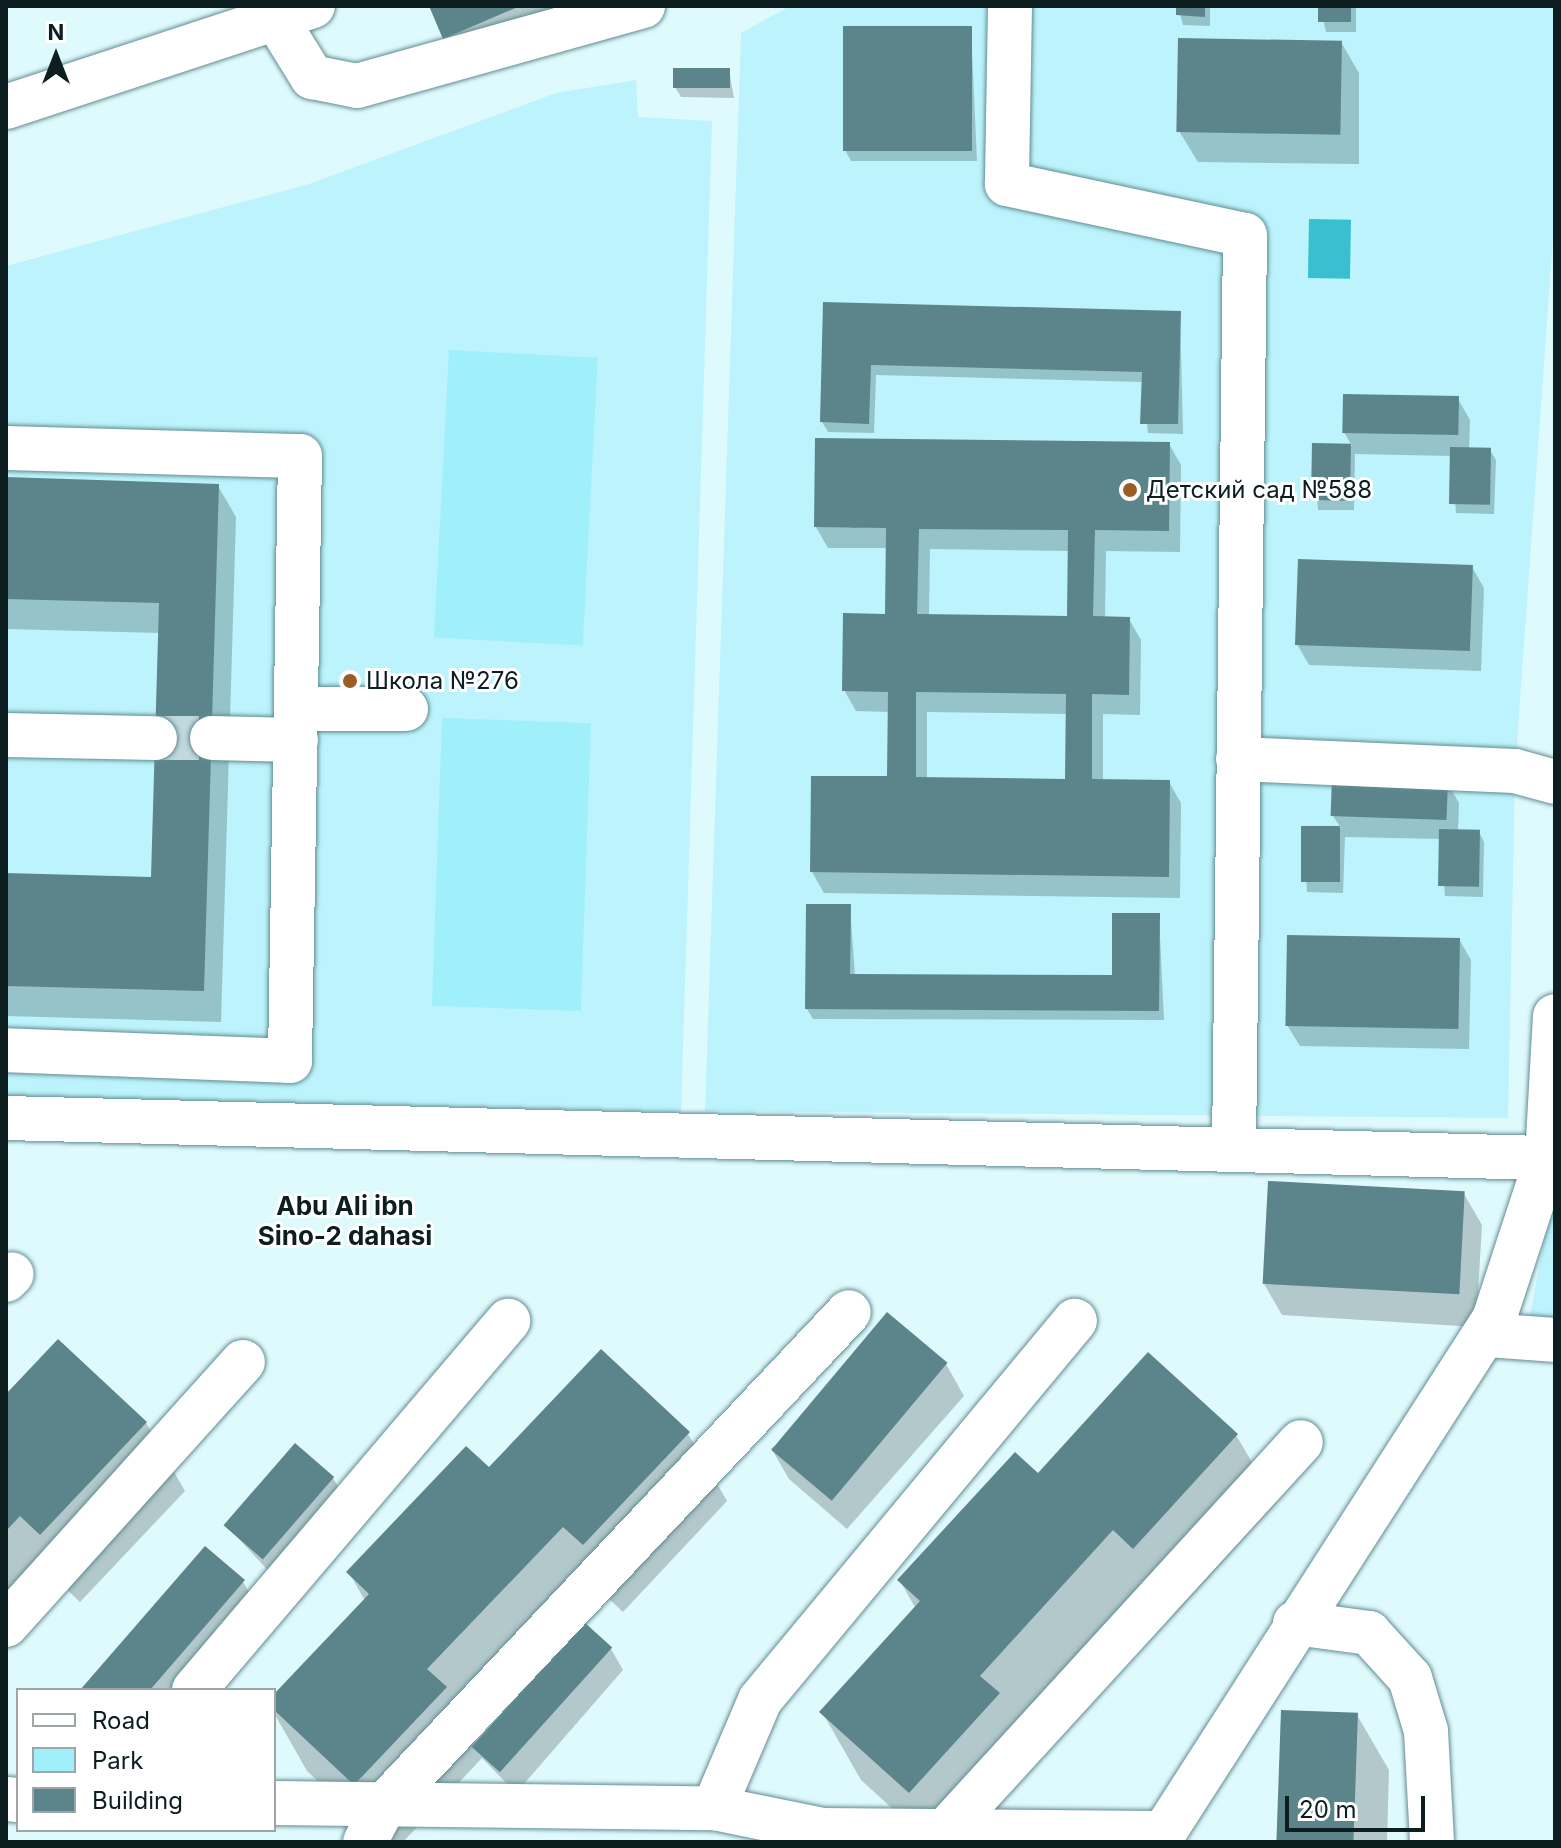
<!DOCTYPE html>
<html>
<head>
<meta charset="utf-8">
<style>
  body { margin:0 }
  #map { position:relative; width:1561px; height:1848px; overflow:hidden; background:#dffafd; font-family:Inter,sans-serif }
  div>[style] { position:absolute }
  .built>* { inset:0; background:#bcf3fc }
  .green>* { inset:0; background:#a0f0fb; transform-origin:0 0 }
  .water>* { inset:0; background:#38c0d1; transform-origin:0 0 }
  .shadow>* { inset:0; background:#0003 }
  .building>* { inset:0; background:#5b858b; transform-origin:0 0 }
  .minor-tunnel>* { height:44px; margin-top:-22px; transform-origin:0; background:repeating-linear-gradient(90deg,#c0d9dc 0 44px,transparent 0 66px) }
  .roads { filter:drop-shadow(0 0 2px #628c92) drop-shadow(0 0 2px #628c92) }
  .minor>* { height:44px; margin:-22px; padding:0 22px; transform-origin:22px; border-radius:22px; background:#fff }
  .dots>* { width:22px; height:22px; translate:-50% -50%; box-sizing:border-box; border:4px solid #fff; border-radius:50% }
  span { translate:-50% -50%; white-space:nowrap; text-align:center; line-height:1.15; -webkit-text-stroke:6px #fff; paint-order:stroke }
  .poi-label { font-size:24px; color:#0d1e21 }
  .left { translate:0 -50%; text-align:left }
  .neighbourhood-label { font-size:26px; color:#0d1e21; font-weight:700 }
  .frame { position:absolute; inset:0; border:8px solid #0d1e21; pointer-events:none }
  .legend { position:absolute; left:16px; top:1688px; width:260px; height:144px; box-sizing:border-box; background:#fff; border:2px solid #9ea5a6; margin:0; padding:10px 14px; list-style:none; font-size:24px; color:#0d1e21 }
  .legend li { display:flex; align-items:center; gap:16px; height:40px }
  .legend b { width:40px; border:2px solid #9ea5a6 }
  .north { position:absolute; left:16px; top:16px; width:80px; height:80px; -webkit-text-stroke:6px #fff; paint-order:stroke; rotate:0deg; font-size:22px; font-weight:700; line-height:32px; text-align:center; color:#0d1e21 }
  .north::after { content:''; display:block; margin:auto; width:28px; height:36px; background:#0d1e21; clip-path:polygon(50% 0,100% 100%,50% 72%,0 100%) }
  .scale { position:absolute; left:1285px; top:1796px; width:140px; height:36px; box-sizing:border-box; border:4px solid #0d1e21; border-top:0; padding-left:10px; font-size:24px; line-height:28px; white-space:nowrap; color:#0d1e21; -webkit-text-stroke:6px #fff; paint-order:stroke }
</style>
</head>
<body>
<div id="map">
  <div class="built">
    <div style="clip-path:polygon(790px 6px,1555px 6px,1555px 209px,1515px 771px,1508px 1118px,705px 1111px,741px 33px)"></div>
    <div style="clip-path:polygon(636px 80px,638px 117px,712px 121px,681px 1112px,6px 1097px,6px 266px,309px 184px,556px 93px)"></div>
    <div style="clip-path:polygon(1555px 1182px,1555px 1318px,1530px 1316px)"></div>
  </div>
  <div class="green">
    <div style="left:449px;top:350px;width:149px;height:288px;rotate:3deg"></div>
    <div style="left:442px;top:718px;width:149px;height:288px;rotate:2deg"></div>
  </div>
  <div class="water">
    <div style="left:1309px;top:219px;width:42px;height:59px;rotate:1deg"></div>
  </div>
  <div class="shadow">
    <div style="clip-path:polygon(431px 6px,637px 6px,468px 78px)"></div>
    <div style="clip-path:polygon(1178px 6px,1210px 6px,1210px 26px,1183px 25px)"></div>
    <div style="clip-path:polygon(1320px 6px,1356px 6px,1356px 32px,1326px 32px)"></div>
    <div style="clip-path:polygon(971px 28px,977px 161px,851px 161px,845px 150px)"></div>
    <div style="clip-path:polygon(1341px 42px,1359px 73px,1359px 164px,1198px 162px,1179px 131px)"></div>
    <div style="clip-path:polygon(729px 70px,734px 98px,681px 97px,675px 87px)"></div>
    <div style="clip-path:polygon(825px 304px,1180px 313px,1183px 434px,1148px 433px,1143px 382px,876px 375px,874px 433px,828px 432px,822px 422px)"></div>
    <div style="clip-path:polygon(1458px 399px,1470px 420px,1469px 449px,1490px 450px,1496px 460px,1494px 514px,1456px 513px,1452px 456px,1355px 454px,1354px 510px,1318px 510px,1314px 445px,1352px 446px,1344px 432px)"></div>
    <div style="clip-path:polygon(evenodd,1169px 444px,1181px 465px,1180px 552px,1106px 551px,1105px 618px,1129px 619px,1141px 640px,1140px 715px,1103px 714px,1103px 781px,1169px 782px,1181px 803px,1180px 898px,824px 893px,812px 872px,889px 778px,890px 712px,856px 711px,844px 690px,887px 616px,888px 548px,828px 548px,816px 527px,1169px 444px,930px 549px,1070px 551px,1069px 618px,929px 616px,930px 549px,1169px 444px,927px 712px,1068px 714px,1067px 781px,927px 779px,927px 712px)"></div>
    <div style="clip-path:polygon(6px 479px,218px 486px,236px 517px,221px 1022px,6px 1016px,6px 875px,153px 879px,160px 633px,7px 629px,6px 656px)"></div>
    <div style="clip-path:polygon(1472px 567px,1484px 588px,1481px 671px,1309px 665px,1297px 644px)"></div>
    <div style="clip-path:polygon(1447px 782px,1459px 803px,1458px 832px,1479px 832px,1484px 842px,1483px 897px,1445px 896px,1441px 839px,1345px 837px,1343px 893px,1307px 892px,1303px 828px,1341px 828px,1333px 816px)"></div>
    <div style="clip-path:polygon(850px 906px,855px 976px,1114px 977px,1159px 915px,1164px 1020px,813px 1019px,807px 1009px)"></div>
    <div style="clip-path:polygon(1459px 939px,1471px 960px,1469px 1049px,1300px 1046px,1287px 1025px)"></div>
    <div style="clip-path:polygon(1464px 1194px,1482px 1225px,1476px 1327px,1282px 1315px,1264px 1284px)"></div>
    <div style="clip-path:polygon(946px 1364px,964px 1396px,847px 1529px,789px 1479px,771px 1448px)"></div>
    <div style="clip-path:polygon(6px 1397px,146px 1423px,185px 1491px,80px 1602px,60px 1583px,6px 1640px)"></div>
    <div style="clip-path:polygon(688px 1434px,727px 1501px,623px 1612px,603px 1593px,470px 1732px,479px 1746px,611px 1649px,623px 1670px,516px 1793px,482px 1758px,403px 1842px,383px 1842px,307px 1771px,274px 1713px,274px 1697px,365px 1601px,349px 1572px,489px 1470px)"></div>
    <div style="clip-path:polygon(1236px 1435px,1276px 1503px,1173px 1616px,1153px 1597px,929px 1842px,861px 1780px,822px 1712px,916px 1609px,900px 1581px,1038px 1476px)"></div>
    <div style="clip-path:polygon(333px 1478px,345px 1499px,276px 1579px,226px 1525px)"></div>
    <div style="clip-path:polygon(243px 1582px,261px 1613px,194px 1690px,83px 1690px)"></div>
    <div style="clip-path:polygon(1357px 1715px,1389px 1770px,1387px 1842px,1280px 1842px)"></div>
  </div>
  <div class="building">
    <div style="clip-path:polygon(429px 6px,520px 6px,443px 39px)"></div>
    <div style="clip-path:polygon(1176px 6px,1205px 6px,1205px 17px,1176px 15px)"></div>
    <div style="left:1318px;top:6px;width:33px;height:16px"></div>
    <div style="left:843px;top:26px;width:129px;height:125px"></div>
    <div style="left:1178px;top:38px;width:164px;height:94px;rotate:1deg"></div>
    <div style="left:673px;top:68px;width:57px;height:20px"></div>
    <div style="clip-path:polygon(823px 302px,1181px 311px,1178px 424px,1140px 424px,1142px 372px,871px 365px,869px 424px,820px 422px)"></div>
    <div style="left:1343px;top:394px;width:116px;height:39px;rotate:1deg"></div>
    <div style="clip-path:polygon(evenodd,815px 438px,1170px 442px,1169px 531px,1095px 530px,1093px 616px,1130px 617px,1129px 695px,1092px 694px,1092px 779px,1170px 780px,1169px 877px,810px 872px,811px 776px,887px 776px,888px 692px,842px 691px,843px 613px,885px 614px,886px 528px,814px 527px,815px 438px,919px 529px,1068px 530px,1067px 616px,917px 614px,919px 529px,815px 438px,916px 692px,1066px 694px,1065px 779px,916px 777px,916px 692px)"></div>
    <div style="left:1312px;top:443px;width:39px;height:57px;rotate:1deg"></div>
    <div style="left:1450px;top:447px;width:41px;height:57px;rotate:1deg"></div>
    <div style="clip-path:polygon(6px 477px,219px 484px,204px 991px,6px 986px,6px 873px,151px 877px,159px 603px,6px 599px)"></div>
    <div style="left:1298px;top:559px;width:175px;height:86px;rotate:2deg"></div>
    <div style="left:1332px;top:776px;width:116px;height:40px;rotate:2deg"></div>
    <div style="left:1301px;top:826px;width:39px;height:56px"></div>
    <div style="left:1439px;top:829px;width:41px;height:57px;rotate:1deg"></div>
    <div style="clip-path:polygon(806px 904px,851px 904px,850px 974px,1112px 975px,1112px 913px,1160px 913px,1159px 1011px,805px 1009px)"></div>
    <div style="left:1287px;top:935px;width:173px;height:91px;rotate:1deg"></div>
    <div style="left:1268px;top:1181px;width:197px;height:103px;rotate:3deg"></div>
    <div style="left:887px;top:1312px;width:79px;height:180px;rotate:40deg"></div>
    <div style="clip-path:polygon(58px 1339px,147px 1422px,40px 1535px,20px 1516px,6px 1531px,6px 1394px)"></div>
    <div style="clip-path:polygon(601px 1349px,690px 1432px,583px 1545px,563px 1527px,427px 1669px,447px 1687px,354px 1785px,274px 1710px,274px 1694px,369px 1594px,346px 1572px,466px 1446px,489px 1467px)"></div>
    <div style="clip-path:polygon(1148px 1352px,1238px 1434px,1133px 1549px,1113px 1530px,980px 1676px,1000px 1693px,909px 1793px,819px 1712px,920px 1601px,897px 1580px,1015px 1452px,1038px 1473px)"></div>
    <div style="left:295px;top:1443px;width:52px;height:109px;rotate:41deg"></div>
    <div style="clip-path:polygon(205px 1546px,245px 1580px,150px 1690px,80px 1690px)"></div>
    <div style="left:584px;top:1622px;width:38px;height:168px;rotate:42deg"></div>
    <div style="left:1281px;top:1710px;width:77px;height:132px;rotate:2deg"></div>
  </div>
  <div class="minor-tunnel">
    <div style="left:155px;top:738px;width:57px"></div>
  </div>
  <div class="roads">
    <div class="minor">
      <div style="left:268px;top:6px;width:84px;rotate:58.2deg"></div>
      <div style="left:312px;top:77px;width:46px;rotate:11.3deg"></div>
      <div style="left:357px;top:86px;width:297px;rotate:-15.6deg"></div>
      <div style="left:1010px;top:6px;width:178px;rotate:91deg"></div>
      <div style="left:1007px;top:184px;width:243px;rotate:12.1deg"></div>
      <div style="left:1245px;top:235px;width:915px;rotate:90.69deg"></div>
      <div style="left:6px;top:107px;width:323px;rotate:-18.2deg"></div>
      <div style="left:6px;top:448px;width:294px;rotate:1.6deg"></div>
      <div style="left:300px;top:456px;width:605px;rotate:90.95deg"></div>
      <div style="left:290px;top:1061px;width:284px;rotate:-177.8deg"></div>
      <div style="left:296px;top:709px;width:110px"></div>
      <div style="left:6px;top:735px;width:149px;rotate:1.2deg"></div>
      <div style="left:212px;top:738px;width:84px;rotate:1.4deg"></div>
      <div style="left:1238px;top:759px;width:277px;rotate:2.5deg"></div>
      <div style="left:1515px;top:771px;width:41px;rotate:15.4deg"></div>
      <div style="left:6px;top:1118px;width:1542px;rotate:1.49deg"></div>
      <div style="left:6px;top:1280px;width:8px;rotate:-45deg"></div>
      <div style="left:1486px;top:1335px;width:69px;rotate:4.1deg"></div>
      <div style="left:1295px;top:1623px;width:75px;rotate:7.7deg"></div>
      <div style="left:1369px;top:1633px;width:61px;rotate:47.7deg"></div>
      <div style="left:1410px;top:1678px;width:55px;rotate:73.2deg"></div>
      <div style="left:1426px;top:1731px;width:111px;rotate:86.9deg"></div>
      <div style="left:6px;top:1625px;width:354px;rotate:-48deg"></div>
      <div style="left:194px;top:1690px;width:485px;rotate:-49.6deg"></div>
      <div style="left:6px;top:1799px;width:12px;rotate:5deg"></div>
      <div style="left:274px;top:1803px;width:440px;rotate:0.7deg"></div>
      <div style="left:714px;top:1808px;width:110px;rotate:11.5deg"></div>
      <div style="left:822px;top:1830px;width:335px;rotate:0.5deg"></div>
      <div style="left:714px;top:1808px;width:117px;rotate:-66.9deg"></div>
      <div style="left:760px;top:1700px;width:493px;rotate:-50.3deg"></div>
      <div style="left:945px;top:1831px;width:527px;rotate:-47.54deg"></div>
      <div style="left:365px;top:1842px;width:43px;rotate:-62.2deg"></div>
      <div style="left:385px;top:1804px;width:676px;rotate:-46.68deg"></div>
      <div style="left:1158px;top:1842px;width:622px;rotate:-57.28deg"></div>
      <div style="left:1494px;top:1319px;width:169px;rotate:-71.8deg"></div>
      <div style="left:1547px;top:1158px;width:142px;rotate:-86.8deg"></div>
    </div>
  </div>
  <div class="dots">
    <div style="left:1130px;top:490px;background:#9c5c26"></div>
    <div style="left:350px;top:681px;background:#9c5c26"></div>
  </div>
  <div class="poi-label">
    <span class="left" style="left:1146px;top:490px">Детский сад №588</span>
    <span class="left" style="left:366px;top:681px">Школа №276</span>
  </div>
  <div class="neighbourhood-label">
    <span style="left:345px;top:1221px">Abu Ali ibn<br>Sino-2 dahasi</span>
  </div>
  <div class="frame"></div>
  <ul class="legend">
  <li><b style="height:10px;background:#fff"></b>Road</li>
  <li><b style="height:22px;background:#a0f0fb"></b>Park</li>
  <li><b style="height:22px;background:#5b858b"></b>Building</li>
  </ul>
  <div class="north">N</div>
  <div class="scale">20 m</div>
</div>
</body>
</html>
